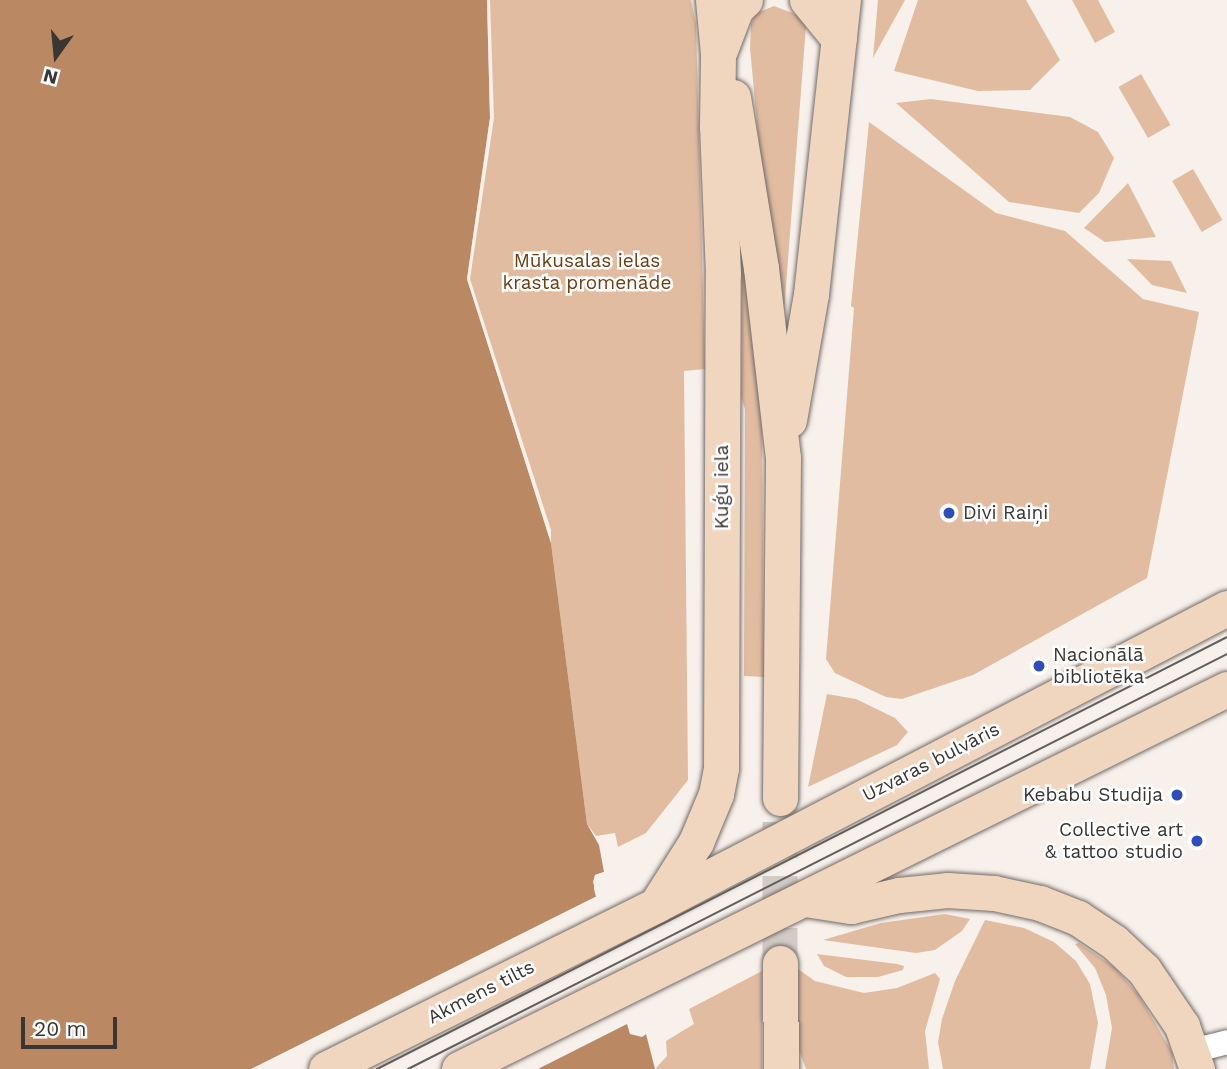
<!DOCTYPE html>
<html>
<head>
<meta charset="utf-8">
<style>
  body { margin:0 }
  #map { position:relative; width:1227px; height:1069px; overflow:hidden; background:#f8f0eb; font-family:"Work Sans",sans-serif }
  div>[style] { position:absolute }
  .green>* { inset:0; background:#e2bca1; transform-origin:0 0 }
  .water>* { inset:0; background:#ba8964 }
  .pier>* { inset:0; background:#f8f0eb }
  .secondary-tunnel>* { height:35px; margin-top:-17.5px; transform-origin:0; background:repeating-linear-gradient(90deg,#d2cbc6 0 35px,transparent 0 53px) }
  .roads { filter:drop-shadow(0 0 2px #706a65) drop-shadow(0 0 2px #706a65) }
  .street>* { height:24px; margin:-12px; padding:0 12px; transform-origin:12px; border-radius:12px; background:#fff }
  .secondary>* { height:35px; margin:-17.5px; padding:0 17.5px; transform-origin:17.5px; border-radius:17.5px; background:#f1d6bf }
  .tram>* { height:2px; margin:-1px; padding:0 1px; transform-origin:1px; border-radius:1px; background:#635f5c }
  .dots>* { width:19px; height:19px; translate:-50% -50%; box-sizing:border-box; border:4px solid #fff; border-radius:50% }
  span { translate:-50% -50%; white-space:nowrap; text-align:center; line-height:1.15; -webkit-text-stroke:5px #fff; paint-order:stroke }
  .park-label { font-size:19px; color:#6e3d12 }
  .street-label { font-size:19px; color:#393634 }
  .poi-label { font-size:19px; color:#393634 }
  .left { translate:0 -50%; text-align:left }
  .right { translate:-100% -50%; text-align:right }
  .north { position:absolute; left:21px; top:21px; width:70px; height:70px; -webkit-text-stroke:5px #fff; paint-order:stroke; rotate:195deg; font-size:19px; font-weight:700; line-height:28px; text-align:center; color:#393634 }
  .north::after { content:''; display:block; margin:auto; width:24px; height:32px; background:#393634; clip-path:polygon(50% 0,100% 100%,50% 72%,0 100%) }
  .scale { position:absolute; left:21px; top:1017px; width:96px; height:32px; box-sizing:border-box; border:4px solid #393634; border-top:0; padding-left:9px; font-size:21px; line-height:24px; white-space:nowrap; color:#393634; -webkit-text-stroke:5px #fff; paint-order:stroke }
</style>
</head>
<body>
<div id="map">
  <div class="green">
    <div style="clip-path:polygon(487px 0,691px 0,696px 24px,705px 369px,684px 371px,688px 780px,646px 833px,618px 847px,615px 833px,596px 836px,587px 824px,551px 543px,467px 279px,490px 118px)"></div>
    <div style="clip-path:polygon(878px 0,905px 0,873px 58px)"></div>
    <div style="clip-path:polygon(918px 0,1026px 0,1060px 60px,1030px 90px,978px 91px,894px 71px)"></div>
    <div style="clip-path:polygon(1072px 0,1098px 0,1115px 32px,1095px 43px)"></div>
    <div style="clip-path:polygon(774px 6px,800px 16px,806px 26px,784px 312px,780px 311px,762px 177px,750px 48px,751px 24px,756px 13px)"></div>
    <div style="left:1141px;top:74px;width:59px;height:26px;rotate:60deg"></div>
    <div style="clip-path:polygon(931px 99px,1070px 117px,1098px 132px,1114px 158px,1099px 193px,1079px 213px,1009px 202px,896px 103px)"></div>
    <div style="clip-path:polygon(869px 122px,996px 213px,1065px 231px,1143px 299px,1199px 312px,1147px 578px,973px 675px,902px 699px,886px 697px,835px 673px,826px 659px,854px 308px,851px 306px)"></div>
    <div style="left:1193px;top:169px;width:59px;height:24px;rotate:60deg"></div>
    <div style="clip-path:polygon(1128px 183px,1156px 237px,1105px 242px,1084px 228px)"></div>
    <div style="clip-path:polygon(1127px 259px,1171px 261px,1187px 293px,1152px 285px)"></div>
    <div style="clip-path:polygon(749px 272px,762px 426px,764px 677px,744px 676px,745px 409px,741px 397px,742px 273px)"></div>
    <div style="clip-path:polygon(827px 694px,856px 699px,895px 718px,908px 732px,897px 745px,808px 787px)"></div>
    <div style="clip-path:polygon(945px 914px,970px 919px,962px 931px,935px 950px,916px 953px,823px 940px,881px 923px)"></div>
    <div style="clip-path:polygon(985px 920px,1024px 928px,1054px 942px,1076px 961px,1090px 984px,1098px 1023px,1090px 1069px,943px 1069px,938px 1042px,942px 1019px,955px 981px)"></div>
    <div style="clip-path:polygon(1079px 943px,1114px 967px,1138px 994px,1172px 1052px,1174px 1069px,1105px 1069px,1112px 1028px,1106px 995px,1095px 968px,1075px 944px)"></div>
    <div style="clip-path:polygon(817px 954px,897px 964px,904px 966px,903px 970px,878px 977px,846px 977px,824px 966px)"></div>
    <div style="clip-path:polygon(798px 969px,815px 981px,864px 993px,897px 988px,935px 973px,940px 979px,925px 1031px,929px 1069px,806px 1069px,797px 1045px)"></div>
    <div style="clip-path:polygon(762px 971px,762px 1069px,655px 1069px,667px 1056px,666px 1041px,694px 1024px,689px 1009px)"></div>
  </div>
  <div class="water">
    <div style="clip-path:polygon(0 0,487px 0,490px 118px,467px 279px,551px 543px,587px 824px,599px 845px,604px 872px,595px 875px,594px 889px,630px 1033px,646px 1034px,655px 1069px,0 1069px)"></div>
  </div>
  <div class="pier">
    <div style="clip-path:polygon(487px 0,490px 0,494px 118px,470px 279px,551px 530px,551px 543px,467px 279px,490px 118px)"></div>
    <div style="clip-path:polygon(607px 871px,598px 878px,597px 888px,633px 1031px,649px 1032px,642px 1037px,630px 1034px,627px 1024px,538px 1069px,251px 1069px,597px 896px,593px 882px,595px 875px)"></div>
  </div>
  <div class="secondary-tunnel">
    <div style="left:780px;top:963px;width:165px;rotate:-90deg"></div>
  </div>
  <div class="roads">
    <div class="street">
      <div style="left:1192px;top:1051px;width:36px;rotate:-14deg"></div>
    </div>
    <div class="secondary">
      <div style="left:807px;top:0;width:50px;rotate:50.6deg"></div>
      <div style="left:720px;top:50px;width:45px;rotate:-69.1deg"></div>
      <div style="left:736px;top:8px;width:12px;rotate:-42deg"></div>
      <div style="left:733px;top:97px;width:173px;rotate:80.7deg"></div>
      <div style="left:761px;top:268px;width:191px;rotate:83.4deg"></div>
      <div style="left:783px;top:458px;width:340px;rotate:90.5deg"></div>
      <div style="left:789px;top:420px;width:128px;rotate:-80.1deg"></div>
      <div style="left:811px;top:294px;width:296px;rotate:-83.8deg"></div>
      <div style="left:805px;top:899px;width:47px;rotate:8.7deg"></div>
      <div style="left:851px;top:906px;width:49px;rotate:-12.9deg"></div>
      <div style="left:899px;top:895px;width:48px;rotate:-5.9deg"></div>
      <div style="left:947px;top:890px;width:47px;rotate:3.7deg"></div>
      <div style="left:994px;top:893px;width:47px;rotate:12.3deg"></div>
      <div style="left:1040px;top:903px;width:41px;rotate:21.5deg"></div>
      <div style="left:1078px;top:918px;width:43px;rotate:33.7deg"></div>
      <div style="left:1114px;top:942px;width:41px;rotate:43deg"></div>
      <div style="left:1144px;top:970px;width:68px;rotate:55.8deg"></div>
      <div style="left:1182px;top:1026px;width:46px;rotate:70.8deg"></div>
      <div style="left:658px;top:902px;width:71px;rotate:-57.7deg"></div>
      <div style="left:696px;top:842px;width:52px;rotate:-67.4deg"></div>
      <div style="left:716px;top:794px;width:26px;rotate:-79deg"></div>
      <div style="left:721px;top:768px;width:494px;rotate:-89.8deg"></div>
      <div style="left:723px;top:274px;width:147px;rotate:-92.3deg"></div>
      <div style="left:717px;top:127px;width:73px;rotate:-89.2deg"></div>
      <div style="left:718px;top:54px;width:54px;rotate:-95.3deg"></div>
      <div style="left:780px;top:963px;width:106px;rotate:89.5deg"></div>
      <div style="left:326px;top:1069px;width:369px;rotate:-26.4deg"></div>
      <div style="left:656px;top:905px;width:644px;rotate:-27.48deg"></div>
      <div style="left:459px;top:1069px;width:857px;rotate:-26.33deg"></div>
    </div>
  </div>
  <div class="tram">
    <div style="left:377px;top:1069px;width:953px;rotate:-26.94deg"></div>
    <div style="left:408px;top:1069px;width:918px;rotate:-26.87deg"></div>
  </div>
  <div class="dots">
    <div style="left:949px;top:513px;background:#2f4cbc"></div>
    <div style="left:1039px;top:666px;background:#2f4cbc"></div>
    <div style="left:1177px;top:795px;background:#2f4cbc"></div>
    <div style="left:1197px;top:841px;background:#2f4cbc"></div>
  </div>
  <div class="park-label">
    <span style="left:587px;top:272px">Mūkusalas ielas<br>krasta promenāde</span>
  </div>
  <div class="street-label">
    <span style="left:722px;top:487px;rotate:-90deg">Kuģu iela</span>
    <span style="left:931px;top:762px;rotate:-27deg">Uzvaras bulvāris</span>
    <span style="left:481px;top:992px;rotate:-27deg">Akmens tilts</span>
  </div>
  <div class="poi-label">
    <span class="left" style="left:963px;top:513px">Divi Raiņi</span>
    <span class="left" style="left:1053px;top:666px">Nacionālā<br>bibliotēka</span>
    <span class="right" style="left:1163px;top:795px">Kebabu Studija</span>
    <span class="right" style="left:1183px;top:841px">Collective art<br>&amp; tattoo studio</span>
  </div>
  <div class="north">N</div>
  <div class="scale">20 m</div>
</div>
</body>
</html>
